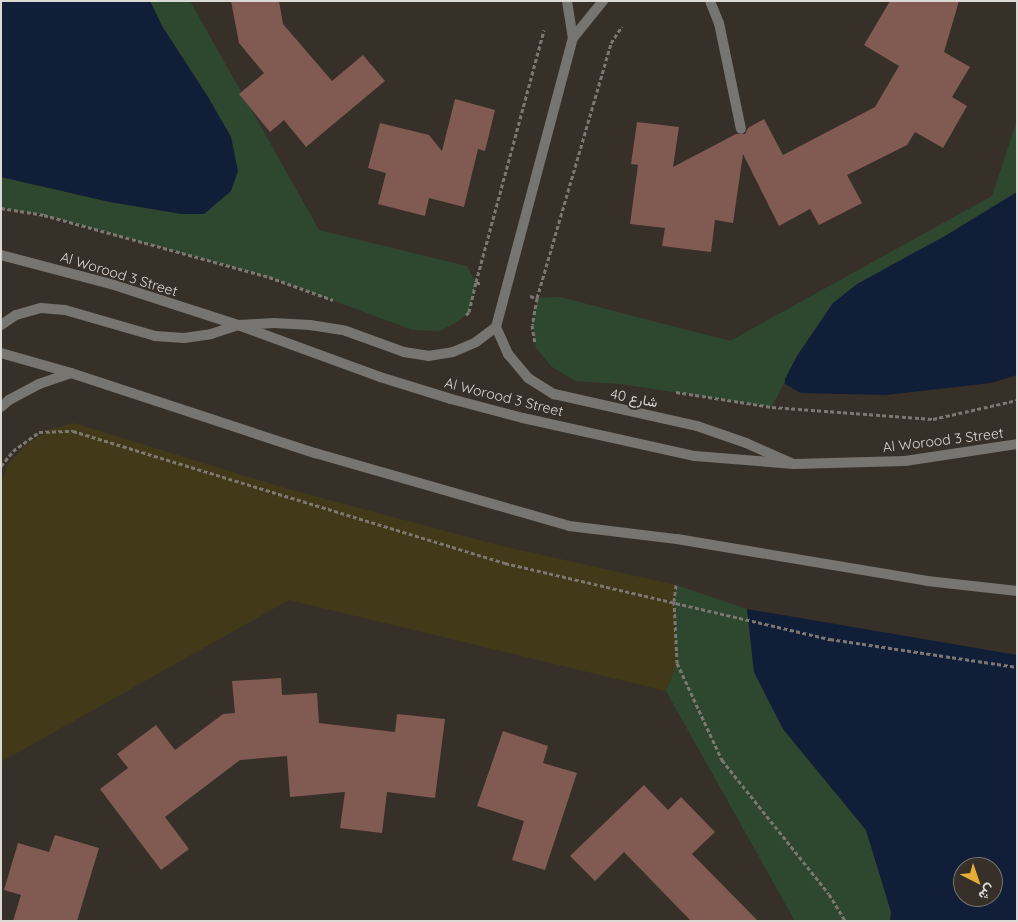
<!DOCTYPE html>
<html>
<head>
<meta charset="utf-8">
<style>
  body { margin:0 }
  #map { position:relative; width:1018px; height:922px; overflow:hidden; background:#363029; font-family:Quicksand,Vazirmatn,sans-serif }
  div>[style] { position:absolute }
  .green>* { inset:0; background:#2e4830 }
  .sand>* { inset:0; background:#413918 }
  .water>* { inset:0; background:#101e38 }
  .building>* { inset:0; background:#815a51 }
  .path>* { height:3px; margin-top:-1.5px; transform-origin:0; background:repeating-linear-gradient(90deg,#7c7771 0 4px,transparent 0 6.5px) }
  .service>* { height:10px; margin:-5px; padding:0 5px; transform-origin:5px; border-radius:5px; background:#777571 }
  .minor>* { height:10px; margin:-5px; padding:0 5px; transform-origin:5px; border-radius:5px; background:#777571 }
  .tertiary>* { height:10px; margin:-5px; padding:0 5px; transform-origin:5px; border-radius:5px; background:#777571 }
  span { translate:-50% -50%; white-space:nowrap; text-align:center; line-height:1.15; -webkit-text-stroke:4px #363029; paint-order:stroke }
  .street-label { font-size:14px; color:#dcd8d4 }
  .frame { position:absolute; inset:0; border:2px solid #dcd8d4; pointer-events:none }
  .north { position:absolute; left:953px; top:857px; width:50px; height:50px; box-sizing:border-box; background:#363029; border:1px solid #78736d; border-radius:50%; rotate:139deg; font-size:14px; font-weight:700; line-height:20px; text-align:center; color:#dcd8d4 }
  .north::after { content:''; display:block; margin:auto; width:18px; height:22px; background:#e5ad36; clip-path:polygon(50% 0,100% 100%,50% 72%,0 100%) }
</style>
</head>
<body>
<div id="map">
  <div class="green">
    <div style="clip-path:polygon(150px 1px,190px 1px,319px 230px,467px 266px,476px 282px,469px 312px,457px 322px,440px 331px,413px 330px,269px 277px,45px 215px,1px 208px,1px 177px,110px 202px,182px 214px,231px 137px,208px 97px,162px 26px)"></div>
    <div style="clip-path:polygon(1017px 120px,1017px 192px,945px 236px,891px 265px,833px 303px,797px 356px,772px 407px,620px 384px,575px 381px,552px 367px,536px 348px,532px 325px,537px 298px,560px 297px,730px 341px,992px 196px)"></div>
    <div style="clip-path:polygon(676px 585px,747px 609px,754px 672px,783px 729px,866px 830px,891px 912px,890px 921px,795px 921px,666px 691px,677px 663px,674px 601px)"></div>
  </div>
  <div class="sand">
    <div style="clip-path:polygon(74px 423px,288px 489px,498px 545px,676px 585px,674px 602px,677px 663px,666px 691px,289px 600px,1px 762px,1px 484px,7px 466px,25px 446px,50px 429px)"></div>
  </div>
  <div class="water">
    <div style="clip-path:polygon(1px 1px,150px 1px,162px 26px,208px 97px,231px 137px,238px 171px,231px 191px,204px 214px,182px 214px,110px 202px,1px 177px)"></div>
    <div style="clip-path:polygon(1017px 192px,1017px 375px,991px 383px,886px 395px,801px 393px,785px 384px,785px 379px,797px 356px,833px 303px,857px 284px,945px 236px)"></div>
    <div style="clip-path:polygon(evenodd,747px 609px,1017px 655px,1017px 919px,1015px 921px,890px 921px,891px 912px,866px 830px,783px 729px,754px 672px,747px 609px,963px 867px,993px 867px,993px 897px,963px 897px,963px 867px)"></div>
  </div>
  <div class="building">
    <div style="clip-path:polygon(231px 1px,279px 1px,283px 24px,332px 81px,363px 55px,385px 81px,306px 147px,284px 120px,270px 132px,239px 94px,264px 73px,239px 43px)"></div>
    <div style="clip-path:polygon(890px 1px,959px 1px,944px 52px,970px 67px,952px 97px,967px 106px,943px 148px,915px 132px,907px 145px,847px 175px,862px 203px,819px 225px,810px 209px,779px 226px,743px 154px,733px 223px,715px 220px,711px 252px,662px 246px,665px 228px,630px 224px,638px 165px,631px 164px,637px 122px,679px 127px,673px 167px,736px 134px,745px 134px,748px 128px,764px 119px,783px 155px,875px 107px,899px 66px,864px 45px)"></div>
    <div style="clip-path:polygon(455px 99px,495px 110px,485px 151px,478px 149px,464px 207px,429px 198px,425px 216px,378px 204px,386px 173px,368px 168px,380px 123px,429px 135px,442px 151px)"></div>
    <div style="clip-path:polygon(281px 678px,282px 695px,317px 693px,319px 723px,395px 732px,397px 714px,445px 719px,435px 798px,387px 792px,382px 833px,340px 828px,345px 792px,290px 797px,287px 756px,240px 760px,165px 817px,189px 849px,161px 870px,100px 789px,128px 768px,117px 754px,156px 725px,175px 750px,223px 714px,235px 713px,232px 681px)"></div>
    <div style="clip-path:polygon(503px 731px,548px 746px,543px 763px,577px 773px,545px 870px,512px 860px,524px 821px,477px 806px)"></div>
    <div style="clip-path:polygon(644px 785px,668px 810px,681px 797px,715px 832px,692px 854px,758px 921px,691px 921px,624px 852px,595px 881px,570px 856px)"></div>
    <div style="clip-path:polygon(55px 835px,99px 848px,77px 921px,13px 921px,21px 895px,4px 890px,18px 843px,49px 852px)"></div>
  </div>
  <div class="path">
    <div style="left:1px;top:208px;width:44px;rotate:9.2deg"></div>
    <div style="left:44px;top:215px;width:233px;rotate:15.4deg"></div>
    <div style="left:269px;top:277px;width:68px;rotate:19.8deg"></div>
    <div style="left:476px;top:282px;width:261px;rotate:-74.9deg"></div>
    <div style="left:530px;top:296px;width:7px;rotate:16deg"></div>
    <div style="left:537px;top:298px;width:27px;rotate:100deg"></div>
    <div style="left:532px;top:325px;width:18px;rotate:81deg"></div>
    <div style="left:537px;top:298px;width:266px;rotate:-73.8deg"></div>
    <div style="left:611px;top:43px;width:20px;rotate:-57deg"></div>
    <div style="left:466px;top:315px;width:4px;rotate:-45deg"></div>
    <div style="left:469px;top:312px;width:31px;rotate:-77deg"></div>
    <div style="left:476px;top:282px;width:5px;rotate:22deg"></div>
    <div style="left:676px;top:392px;width:97px;rotate:8.9deg"></div>
    <div style="left:772px;top:407px;width:161px;rotate:4.3deg"></div>
    <div style="left:933px;top:419px;width:86px;rotate:-12.7deg"></div>
    <div style="left:1px;top:466px;width:19px;rotate:-51deg"></div>
    <div style="left:13px;top:451px;width:32px;rotate:-36deg"></div>
    <div style="left:39px;top:432px;width:34px;rotate:-2deg"></div>
    <div style="left:73px;top:431px;width:452px;rotate:17deg"></div>
    <div style="left:505px;top:563px;width:334px;rotate:13.2deg"></div>
    <div style="left:830px;top:639px;width:189px;rotate:8.5deg"></div>
    <div style="left:676px;top:585px;width:16px;rotate:97deg"></div>
    <div style="left:674px;top:601px;width:62px;rotate:87.2deg"></div>
    <div style="left:677px;top:663px;width:107px;rotate:65.1deg"></div>
    <div style="left:722px;top:760px;width:171px;rotate:51.4deg"></div>
    <div style="left:829px;top:894px;width:31px;rotate:59deg"></div>
  </div>
  <div class="service">
    <div style="left:710px;top:1px;width:24px;rotate:68deg"></div>
    <div style="left:719px;top:23px;width:108px;rotate:78.3deg"></div>
  </div>
  <div class="minor">
    <div style="left:567px;top:1px;width:37px;rotate:81deg"></div>
    <div style="left:1px;top:325px;width:18px;rotate:-34deg"></div>
    <div style="left:16px;top:315px;width:26px;rotate:-16deg"></div>
    <div style="left:41px;top:308px;width:24px;rotate:5deg"></div>
    <div style="left:65px;top:310px;width:94px;rotate:16.1deg"></div>
    <div style="left:155px;top:336px;width:29px;rotate:4deg"></div>
    <div style="left:184px;top:338px;width:27px;rotate:-8deg"></div>
    <div style="left:211px;top:334px;width:28px;rotate:-18deg"></div>
    <div style="left:238px;top:325px;width:36px;rotate:-3deg"></div>
    <div style="left:274px;top:323px;width:36px;rotate:3deg"></div>
    <div style="left:310px;top:325px;width:36px;rotate:9deg"></div>
    <div style="left:346px;top:331px;width:62px;rotate:19.9deg"></div>
    <div style="left:404px;top:352px;width:24px;rotate:9deg"></div>
    <div style="left:428px;top:356px;width:25px;rotate:-9deg"></div>
    <div style="left:453px;top:352px;width:25px;rotate:-23deg"></div>
    <div style="left:476px;top:342px;width:25px;rotate:-37deg"></div>
    <div style="left:496px;top:327px;width:299px;rotate:-75.1deg"></div>
    <div style="left:573px;top:38px;width:48px;rotate:-51deg"></div>
    <div style="left:496px;top:327px;width:30px;rotate:66deg"></div>
    <div style="left:508px;top:354px;width:31px;rotate:50deg"></div>
    <div style="left:528px;top:378px;width:31px;rotate:32deg"></div>
    <div style="left:554px;top:394px;width:147px;rotate:12.6deg"></div>
    <div style="left:697px;top:426px;width:52px;rotate:19.1deg"></div>
    <div style="left:746px;top:443px;width:49px;rotate:24deg"></div>
    <div style="left:1px;top:407px;width:11px;rotate:-41deg"></div>
    <div style="left:9px;top:400px;width:34px;rotate:-28deg"></div>
    <div style="left:39px;top:384px;width:34px;rotate:-19deg"></div>
  </div>
  <div class="tertiary">
    <div style="left:1px;top:255px;width:114px;rotate:14.8deg"></div>
    <div style="left:111px;top:284px;width:133px;rotate:17.9deg"></div>
    <div style="left:238px;top:325px;width:151px;rotate:20.1deg"></div>
    <div style="left:380px;top:377px;width:74px;rotate:17.2deg"></div>
    <div style="left:451px;top:399px;width:74px;rotate:14.8deg"></div>
    <div style="left:523px;top:418px;width:176px;rotate:12.5deg"></div>
    <div style="left:695px;top:456px;width:99px;rotate:4.6deg"></div>
    <div style="left:794px;top:464px;width:111px;rotate:-1.5deg"></div>
    <div style="left:905px;top:461px;width:113px;rotate:-8.6deg"></div>
    <div style="left:1px;top:353px;width:73px;rotate:15.9deg"></div>
    <div style="left:71px;top:373px;width:257px;rotate:18.2deg"></div>
    <div style="left:315px;top:453px;width:264px;rotate:16deg"></div>
    <div style="left:569px;top:526px;width:109px;rotate:6.9deg"></div>
    <div style="left:677px;top:539px;width:254px;rotate:9.5deg"></div>
    <div style="left:927px;top:581px;width:91px;rotate:6.3deg"></div>
  </div>
  <div class="street-label">
    <span style="left:119px;top:274px;rotate:17deg">Al Worood 3 Street</span>
    <span style="left:504px;top:397px;rotate:14deg">Al Worood 3 Street</span>
    <span style="left:634px;top:398px;rotate:11deg">شارع 40</span>
    <span style="left:943px;top:440px;rotate:-7deg">Al Worood 3 Street</span>
  </div>
  <div class="frame"></div>
  <div class="north">ش</div>
</div>
</body>
</html>
